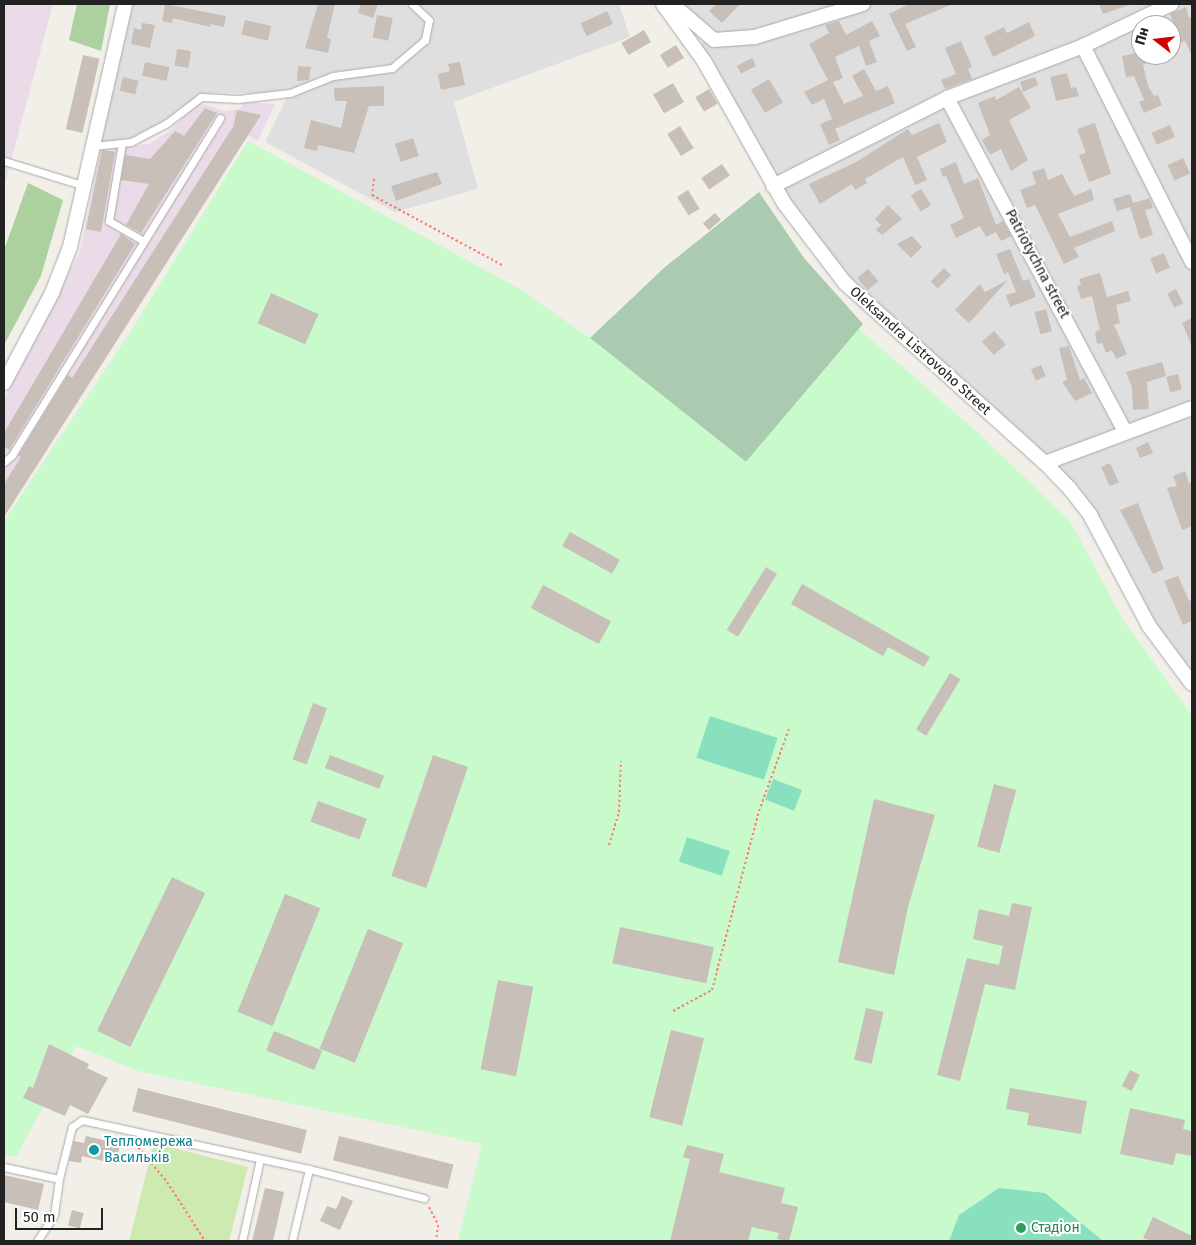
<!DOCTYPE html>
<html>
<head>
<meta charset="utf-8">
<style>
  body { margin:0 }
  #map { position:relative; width:1196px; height:1245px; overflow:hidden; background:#f2efe9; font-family:"Fira Sans",sans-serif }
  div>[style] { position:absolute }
  .residential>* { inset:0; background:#e0dfdf }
  .industrial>* { inset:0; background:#ebdbe8 }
  .grass>* { inset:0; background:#cdebb0 }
  .forest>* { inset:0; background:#add19e }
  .cemetery>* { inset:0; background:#aacbaf }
  .park>* { inset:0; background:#c8facc }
  .pitch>* { inset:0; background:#88e0be; transform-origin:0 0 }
  .building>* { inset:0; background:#c7bfb8; transform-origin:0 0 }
  .path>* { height:2px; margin-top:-1px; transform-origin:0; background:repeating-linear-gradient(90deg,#fa8072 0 2.5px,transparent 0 5px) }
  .roads { filter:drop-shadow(0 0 1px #a9a9a9) drop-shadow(0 0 1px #a9a9a9) }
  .lane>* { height:7px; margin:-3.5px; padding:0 3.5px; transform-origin:3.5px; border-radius:3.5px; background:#fff }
  .street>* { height:14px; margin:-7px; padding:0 7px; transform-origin:7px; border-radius:7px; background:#fff }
  .dots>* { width:14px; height:14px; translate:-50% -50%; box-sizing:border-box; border:2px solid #fff; border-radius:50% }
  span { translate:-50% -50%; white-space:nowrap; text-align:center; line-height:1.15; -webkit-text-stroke:4px #fff; paint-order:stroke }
  .street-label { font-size:14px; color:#222 }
  .culture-label { font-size:14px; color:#0d838f }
  .left { translate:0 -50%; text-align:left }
  .leisure-label { font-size:14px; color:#27864d }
  .frame { position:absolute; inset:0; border:5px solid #222; pointer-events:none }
  .north { position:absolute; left:1131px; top:15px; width:50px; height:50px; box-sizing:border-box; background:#fff; border:1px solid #a7a7a7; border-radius:50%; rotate:286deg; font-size:14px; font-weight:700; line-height:20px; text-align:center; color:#222 }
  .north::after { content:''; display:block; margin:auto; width:18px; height:22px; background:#d40000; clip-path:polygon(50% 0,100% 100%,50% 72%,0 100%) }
  .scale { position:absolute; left:15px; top:1208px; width:88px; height:22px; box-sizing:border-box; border:2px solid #222; border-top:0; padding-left:6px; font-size:15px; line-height:18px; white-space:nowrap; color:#222; -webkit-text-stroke:4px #fff; paint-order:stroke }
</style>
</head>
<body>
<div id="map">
  <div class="residential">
    <div style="clip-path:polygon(126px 4px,619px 4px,630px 37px,454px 102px,478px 189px,395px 212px,265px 142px,289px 93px,206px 93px,168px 122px,131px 141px,93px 148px)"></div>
    <div style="clip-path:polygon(evenodd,672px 4px,1192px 4px,1192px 684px,1070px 489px,845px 283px,784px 203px,700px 46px,704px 39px,672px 4px,1141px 25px,1171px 25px,1171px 55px,1141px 55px,1141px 25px)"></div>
  </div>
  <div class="industrial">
    <div style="clip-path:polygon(4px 4px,53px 4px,4px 187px)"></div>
    <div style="clip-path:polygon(197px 102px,224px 111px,240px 109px,244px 102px,275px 104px,258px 141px,248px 136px,243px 143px,4px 517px,4px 399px,81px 249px,100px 148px,149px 144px,172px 129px)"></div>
  </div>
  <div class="grass">
    <div style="clip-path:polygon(154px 1143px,248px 1167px,229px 1241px,129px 1241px)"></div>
  </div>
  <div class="forest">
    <div style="clip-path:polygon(77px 4px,110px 4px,101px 51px,69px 40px)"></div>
    <div style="clip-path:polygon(28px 183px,63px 200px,41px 276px,4px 345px,4px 250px)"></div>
  </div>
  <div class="cemetery">
    <div style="clip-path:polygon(759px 192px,804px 258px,863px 324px,746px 462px,590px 338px,665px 267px)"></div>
  </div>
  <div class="park">
    <div style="clip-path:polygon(248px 141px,520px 289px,590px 338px,746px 462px,859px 329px,977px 432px,1070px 521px,1123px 620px,1192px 715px,1192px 1241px,458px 1241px,482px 1144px,138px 1071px,76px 1046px,16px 1157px,4px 1155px,4px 521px,131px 331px)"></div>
  </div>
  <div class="pitch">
    <div style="left:710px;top:716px;width:71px;height:44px;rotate:18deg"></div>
    <div style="left:773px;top:779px;width:31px;height:22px;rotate:21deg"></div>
    <div style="left:687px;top:837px;width:45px;height:26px;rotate:18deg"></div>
    <div style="clip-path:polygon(999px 1188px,1045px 1193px,1103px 1241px,949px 1241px,959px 1215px)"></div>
  </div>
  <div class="building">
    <div style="clip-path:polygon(165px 4px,226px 16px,224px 27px,210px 24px,210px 27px,173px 18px,172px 23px,162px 21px)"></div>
    <div style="clip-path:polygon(318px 4px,335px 4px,327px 38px,331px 39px,328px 53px,305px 48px)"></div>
    <div style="clip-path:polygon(361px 4px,378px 4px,373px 18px,358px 13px)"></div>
    <div style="clip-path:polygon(716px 4px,740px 4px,722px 23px,709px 11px)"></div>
    <div style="clip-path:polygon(909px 4px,953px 4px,905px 24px,916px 47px,907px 51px,889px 14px)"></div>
    <div style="clip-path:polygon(1099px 4px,1129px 4px,1129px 5px,1103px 14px)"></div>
    <div style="clip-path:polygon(1186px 7px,1189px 18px,1192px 17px,1192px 55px,1185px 41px,1180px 43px,1170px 14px)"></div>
    <div style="left:607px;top:11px;width:14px;height:29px;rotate:65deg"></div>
    <div style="left:377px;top:15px;width:16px;height:23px;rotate:11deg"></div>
    <div style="left:245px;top:20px;width:27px;height:15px;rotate:13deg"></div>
    <div style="clip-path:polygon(839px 21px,846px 35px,872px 21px,880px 36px,869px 41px,877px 62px,866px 66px,859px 46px,835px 57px,843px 78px,833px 82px,844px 104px,863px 96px,852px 76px,864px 69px,876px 91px,888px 86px,895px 103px,835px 129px,840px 140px,829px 145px,820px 124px,832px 119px,824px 99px,812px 105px,804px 92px,828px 80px,809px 44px,829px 33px,825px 25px)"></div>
    <div style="clip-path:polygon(1029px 22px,1035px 36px,993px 57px,984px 37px,1004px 27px,1007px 33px)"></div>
    <div style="clip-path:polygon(142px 23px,155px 25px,150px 48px,131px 44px,134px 28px,141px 30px)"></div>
    <div style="left:644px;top:30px;width:14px;height:26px;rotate:60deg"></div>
    <div style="clip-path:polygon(961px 41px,972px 67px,968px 69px,972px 79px,945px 89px,941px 80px,956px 74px,945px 48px)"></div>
    <div style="left:676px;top:45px;width:15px;height:19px;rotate:58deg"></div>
    <div style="left:177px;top:49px;width:14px;height:17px;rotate:8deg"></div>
    <div style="clip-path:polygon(1141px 52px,1141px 55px,1164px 55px,1143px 65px,1148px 86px,1154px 96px,1158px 95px,1162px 105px,1144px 113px,1139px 102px,1144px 100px,1134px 76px,1126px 77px,1122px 56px)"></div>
    <div style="left:83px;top:55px;width:17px;height:76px;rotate:13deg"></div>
    <div style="left:752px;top:58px;width:9px;height:17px;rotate:63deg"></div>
    <div style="left:145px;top:62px;width:25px;height:14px;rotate:12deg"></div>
    <div style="clip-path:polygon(460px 62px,465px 85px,441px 90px,438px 74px,450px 71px,448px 64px)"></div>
    <div style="clip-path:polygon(298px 66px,311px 67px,309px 80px,297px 81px)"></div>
    <div style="clip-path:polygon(1067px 73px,1071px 88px,1076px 87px,1079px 96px,1056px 101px,1050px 77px)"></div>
    <div style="left:123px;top:77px;width:16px;height:14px;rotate:14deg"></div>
    <div style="clip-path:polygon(1035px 77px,1038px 85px,1023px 92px,1020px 82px)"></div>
    <div style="left:769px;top:79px;width:27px;height:21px;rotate:59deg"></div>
    <div style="left:673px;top:83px;width:22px;height:23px;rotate:60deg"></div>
    <div style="clip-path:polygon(384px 86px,384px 106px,369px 106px,354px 153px,318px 145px,317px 151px,304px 148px,311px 120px,341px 128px,347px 101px,335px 101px,334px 88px)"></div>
    <div style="clip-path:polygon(1019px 87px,1031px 108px,1009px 120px,1028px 160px,1011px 171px,1001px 149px,990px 155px,982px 140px,990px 135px,978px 103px,995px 96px,996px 100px)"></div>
    <div style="left:709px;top:89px;width:17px;height:16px;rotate:59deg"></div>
    <div style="clip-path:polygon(205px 108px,217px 113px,141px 233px,126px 225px,149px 184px,121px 180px,125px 155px,150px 159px,175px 131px,184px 136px)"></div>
    <div style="clip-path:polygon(237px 110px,261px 115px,4px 517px,4px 484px,21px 457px,18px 456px,68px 375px,72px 378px,233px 127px)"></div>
    <div style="clip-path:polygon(939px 123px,947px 142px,917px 157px,927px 180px,915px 185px,903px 157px,865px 179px,867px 183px,855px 190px,852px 184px,820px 204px,809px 184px,856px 162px,908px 129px,912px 135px)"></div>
    <div style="clip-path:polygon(1095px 123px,1111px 174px,1089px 182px,1079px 155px,1086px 153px,1077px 129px)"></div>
    <div style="left:1170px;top:125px;width:13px;height:20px;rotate:67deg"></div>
    <div style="left:680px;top:126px;width:26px;height:15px;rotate:58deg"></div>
    <div style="left:413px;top:138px;width:19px;height:19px;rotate:72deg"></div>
    <div style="clip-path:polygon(102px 150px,115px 152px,101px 232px,86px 229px)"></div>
    <div style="left:1183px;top:158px;width:17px;height:17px;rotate:65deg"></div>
    <div style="clip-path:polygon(956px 162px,964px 184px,978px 178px,996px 225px,1003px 221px,1011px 236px,1001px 241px,996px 232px,986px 237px,980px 226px,956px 238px,950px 225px,964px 218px,946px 176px,943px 177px,940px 169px)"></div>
    <div style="left:722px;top:164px;width:14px;height:25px;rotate:56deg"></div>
    <div style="clip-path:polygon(1044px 168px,1048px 180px,1062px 174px,1074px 196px,1091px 189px,1094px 200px,1058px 214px,1070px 237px,1112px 221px,1115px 231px,1074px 248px,1079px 257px,1064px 264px,1035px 205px,1027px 208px,1020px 190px,1036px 184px,1032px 172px)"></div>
    <div style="clip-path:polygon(437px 172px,442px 184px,396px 201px,391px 186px)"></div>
    <div style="left:921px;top:189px;width:19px;height:12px;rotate:58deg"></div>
    <div style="left:688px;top:190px;width:22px;height:13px;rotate:58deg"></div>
    <div style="clip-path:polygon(1130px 194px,1133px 203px,1150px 198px,1153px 208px,1145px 210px,1153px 235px,1140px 239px,1130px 207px,1117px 211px,1113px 199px)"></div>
    <div style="clip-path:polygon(888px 205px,902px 219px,882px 235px,876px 230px,881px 225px,875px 219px)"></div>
    <div style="left:715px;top:213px;width:9px;height:16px;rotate:49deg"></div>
    <div style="clip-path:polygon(121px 234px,135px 244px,9px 450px,4px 446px,4px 433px)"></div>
    <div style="clip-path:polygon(912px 236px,922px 247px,911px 258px,897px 244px)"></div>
    <div style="clip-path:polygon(1010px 249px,1023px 281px,1029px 279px,1036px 297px,1010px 307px,1006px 295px,1016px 292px,1008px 272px,1004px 274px,996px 254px)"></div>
    <div style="left:1164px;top:253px;width:16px;height:15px;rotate:68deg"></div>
    <div style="left:944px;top:268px;width:10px;height:19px;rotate:45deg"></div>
    <div style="left:868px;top:269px;width:16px;height:14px;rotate:50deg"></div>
    <div style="clip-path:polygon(1100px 273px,1107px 297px,1128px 291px,1131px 301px,1116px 305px,1120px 323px,1114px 325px,1127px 354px,1116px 359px,1112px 350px,1106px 353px,1102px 343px,1097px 344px,1095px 332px,1100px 330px,1092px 296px,1081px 299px,1077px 286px,1081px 285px,1079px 279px)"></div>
    <div style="clip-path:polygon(1008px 280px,969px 323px,955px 310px,980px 284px,985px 292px)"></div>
    <div style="left:1176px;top:289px;width:16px;height:10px;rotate:63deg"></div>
    <div style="left:271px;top:293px;width:52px;height:33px;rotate:24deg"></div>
    <div style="left:1046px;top:309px;width:23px;height:12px;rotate:75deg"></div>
    <div style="clip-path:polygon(1192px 318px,1192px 347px,1182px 323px)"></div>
    <div style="left:994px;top:331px;width:18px;height:16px;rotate:49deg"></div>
    <div style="clip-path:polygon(1069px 346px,1080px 380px,1084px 378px,1092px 393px,1075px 401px,1062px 382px,1067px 380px,1059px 348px)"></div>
    <div style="clip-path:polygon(1162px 362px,1166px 376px,1147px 382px,1149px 409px,1133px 410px,1132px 388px,1126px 372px)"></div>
    <div style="left:1041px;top:365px;width:12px;height:11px;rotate:66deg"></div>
    <div style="left:1178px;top:374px;width:16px;height:12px;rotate:76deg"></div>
    <div style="clip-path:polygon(1148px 442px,1153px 453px,1140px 458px,1136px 448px)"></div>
    <div style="left:1110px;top:463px;width:21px;height:10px;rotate:65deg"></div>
    <div style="clip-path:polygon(1185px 471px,1189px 483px,1192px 482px,1192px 526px,1182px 530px,1167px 488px,1177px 486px,1173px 476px)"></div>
    <div style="clip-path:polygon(1138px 503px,1164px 569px,1153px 574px,1120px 510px)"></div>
    <div style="left:570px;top:532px;width:57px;height:16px;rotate:29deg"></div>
    <div style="left:766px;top:567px;width:13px;height:74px;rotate:32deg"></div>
    <div style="clip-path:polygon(1178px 576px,1189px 601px,1192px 600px,1192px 621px,1183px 625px,1164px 581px)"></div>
    <div style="clip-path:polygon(802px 584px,930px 657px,924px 667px,888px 647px,883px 656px,791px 604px)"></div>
    <div style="left:543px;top:585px;width:77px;height:26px;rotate:28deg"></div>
    <div style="left:950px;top:673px;width:12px;height:66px;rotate:31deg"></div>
    <div style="left:313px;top:703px;width:15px;height:60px;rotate:20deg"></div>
    <div style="left:330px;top:755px;width:58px;height:14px;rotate:21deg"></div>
    <div style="left:433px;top:755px;width:37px;height:128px;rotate:19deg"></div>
    <div style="left:994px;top:784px;width:23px;height:65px;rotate:15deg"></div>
    <div style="clip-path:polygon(874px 799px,935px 815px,908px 907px,894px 975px,838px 962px)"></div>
    <div style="left:318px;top:801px;width:52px;height:22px;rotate:20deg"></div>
    <div style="left:172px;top:877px;width:37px;height:171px;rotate:26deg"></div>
    <div style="left:285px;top:894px;width:38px;height:127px;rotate:22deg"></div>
    <div style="clip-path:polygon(1012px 903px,1032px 907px,1015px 990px,985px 984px,960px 1081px,937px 1075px,967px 958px,999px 965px,1003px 946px,973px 939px,979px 909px,1009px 916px)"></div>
    <div style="left:620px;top:927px;width:96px;height:37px;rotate:12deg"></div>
    <div style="left:368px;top:929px;width:38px;height:129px;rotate:22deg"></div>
    <div style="left:498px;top:980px;width:36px;height:91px;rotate:11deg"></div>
    <div style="left:866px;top:1008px;width:18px;height:53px;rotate:13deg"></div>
    <div style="left:671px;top:1030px;width:34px;height:90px;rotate:14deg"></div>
    <div style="left:274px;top:1031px;width:52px;height:21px;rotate:22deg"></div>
    <div style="clip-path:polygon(49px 1044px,89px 1064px,87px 1068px,108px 1078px,88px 1114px,70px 1105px,65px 1116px,23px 1098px,29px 1086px,33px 1088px)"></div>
    <div style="left:1130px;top:1070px;width:11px;height:18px;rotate:27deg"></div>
    <div style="left:138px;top:1088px;width:174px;height:24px;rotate:14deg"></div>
    <div style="clip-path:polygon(1010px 1088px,1087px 1101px,1081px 1134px,1027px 1125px,1029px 1113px,1006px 1109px)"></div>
    <div style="clip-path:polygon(1130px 1108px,1185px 1120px,1183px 1129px,1192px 1131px,1192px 1156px,1176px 1153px,1173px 1165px,1120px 1154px)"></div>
    <div style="clip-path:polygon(86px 1136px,120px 1144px,116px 1164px,82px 1156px,81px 1163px,69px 1161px,74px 1141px,84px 1143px)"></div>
    <div style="left:339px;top:1136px;width:118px;height:25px;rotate:14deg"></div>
    <div style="clip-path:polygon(687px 1145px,724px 1154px,719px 1172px,785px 1188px,781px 1203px,798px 1207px,789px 1241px,777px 1239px,779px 1233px,752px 1227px,748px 1241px,670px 1241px,690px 1159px,683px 1157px)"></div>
    <div style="clip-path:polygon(4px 1175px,44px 1184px,38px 1210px,4px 1202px)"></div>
    <div style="clip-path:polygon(265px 1188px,284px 1192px,273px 1241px,252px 1241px)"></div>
    <div style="clip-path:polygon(342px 1196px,353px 1201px,340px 1230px,320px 1221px,327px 1206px,336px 1209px)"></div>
    <div style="left:72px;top:1210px;width:12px;height:16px;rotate:14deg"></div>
    <div style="clip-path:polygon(1153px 1217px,1192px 1236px,1192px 1241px,1151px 1241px,1143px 1238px)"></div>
  </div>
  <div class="path">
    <div style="left:374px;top:179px;width:16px;rotate:97deg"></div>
    <div style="left:372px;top:195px;width:148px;rotate:28.3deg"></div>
    <div style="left:609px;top:845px;width:34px;rotate:-73deg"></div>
    <div style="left:619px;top:812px;width:51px;rotate:-87.8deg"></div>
    <div style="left:673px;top:1011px;width:44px;rotate:-28.3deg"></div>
    <div style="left:712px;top:990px;width:185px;rotate:-75.3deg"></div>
    <div style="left:759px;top:811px;width:87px;rotate:-69.9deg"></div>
    <div style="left:132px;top:1140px;width:55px;rotate:50.2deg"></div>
    <div style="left:167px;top:1182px;width:70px;rotate:57.2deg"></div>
    <div style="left:429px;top:1207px;width:20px;rotate:63deg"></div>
    <div style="left:438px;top:1225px;width:16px;rotate:97deg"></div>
  </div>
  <div class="roads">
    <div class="lane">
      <div style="left:122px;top:143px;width:79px;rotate:99.5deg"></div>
      <div style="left:109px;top:221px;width:39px;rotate:30deg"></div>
      <div style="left:93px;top:146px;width:38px;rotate:-6deg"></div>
      <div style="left:131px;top:142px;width:41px;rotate:-27.8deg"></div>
      <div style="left:167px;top:123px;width:43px;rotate:-37.4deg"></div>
      <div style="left:201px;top:97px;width:37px;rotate:3deg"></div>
      <div style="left:238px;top:99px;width:52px;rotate:-6.6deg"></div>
      <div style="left:290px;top:93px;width:46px;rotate:-21.6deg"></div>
      <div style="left:333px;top:76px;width:60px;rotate:-7.7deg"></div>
      <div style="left:392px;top:68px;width:43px;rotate:-40.3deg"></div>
      <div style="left:425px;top:40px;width:20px;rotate:-79deg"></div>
      <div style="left:429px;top:20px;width:23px;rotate:-137deg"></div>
      <div style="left:4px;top:161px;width:85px;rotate:17.2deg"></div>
      <div style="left:4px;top:462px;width:11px;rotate:-41deg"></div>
      <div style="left:12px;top:455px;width:396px;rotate:-58.3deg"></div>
      <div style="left:4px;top:1167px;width:56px;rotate:12.3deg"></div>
      <div style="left:59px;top:1179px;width:36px;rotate:98deg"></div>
      <div style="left:54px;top:1215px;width:31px;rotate:123deg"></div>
      <div style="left:309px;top:1169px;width:119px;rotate:14.2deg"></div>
      <div style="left:59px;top:1179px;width:54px;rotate:-76deg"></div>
      <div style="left:72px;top:1127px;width:12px;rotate:-35deg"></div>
      <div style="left:82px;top:1120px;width:232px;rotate:12.2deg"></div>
      <div style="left:309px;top:1169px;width:74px;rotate:103.3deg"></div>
      <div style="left:242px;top:1241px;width:84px;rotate:-77.6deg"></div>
    </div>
    <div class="street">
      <div style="left:663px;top:4px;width:70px;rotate:54.3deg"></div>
      <div style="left:704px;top:61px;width:163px;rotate:60.6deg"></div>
      <div style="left:784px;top:203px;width:101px;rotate:52.7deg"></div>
      <div style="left:845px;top:283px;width:269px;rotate:42deg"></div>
      <div style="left:1045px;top:463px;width:36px;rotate:46deg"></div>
      <div style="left:1070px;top:489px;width:33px;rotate:52deg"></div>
      <div style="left:1090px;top:515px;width:126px;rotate:62deg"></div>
      <div style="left:1149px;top:626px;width:72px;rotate:53.4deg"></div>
      <div style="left:672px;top:4px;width:55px;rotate:40.6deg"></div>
      <div style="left:714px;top:40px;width:41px;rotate:-4.2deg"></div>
      <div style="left:755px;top:37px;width:113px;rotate:-17deg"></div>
      <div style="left:1083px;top:46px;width:242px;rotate:63.2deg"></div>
      <div style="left:947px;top:98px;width:378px;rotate:61.9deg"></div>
      <div style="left:773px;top:186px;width:195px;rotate:-26.8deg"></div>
      <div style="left:947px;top:98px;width:146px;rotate:-20.9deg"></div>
      <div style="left:1083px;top:46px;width:98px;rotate:-25.5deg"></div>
      <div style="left:4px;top:383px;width:102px;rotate:-61.9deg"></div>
      <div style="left:52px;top:293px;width:49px;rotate:-68.6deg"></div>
      <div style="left:70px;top:247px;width:249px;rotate:-77.2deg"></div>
      <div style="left:1045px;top:463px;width:157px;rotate:-20.5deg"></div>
    </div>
  </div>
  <div class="dots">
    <div style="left:94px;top:1150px;background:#0f9aa8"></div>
    <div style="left:1021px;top:1228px;background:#2e9e5b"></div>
  </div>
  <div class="street-label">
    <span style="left:1037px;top:264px;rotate:62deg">Patriotychna street</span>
    <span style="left:920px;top:351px;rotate:42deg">Oleksandra Listrovoho Street</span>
  </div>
  <div class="culture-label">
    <span class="left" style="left:104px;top:1150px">Тепломережа<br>Васильків</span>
  </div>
  <div class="leisure-label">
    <span class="left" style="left:1031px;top:1228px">Стадіон</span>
  </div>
  <div class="frame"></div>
  <div class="north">Пн</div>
  <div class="scale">50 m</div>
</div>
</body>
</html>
